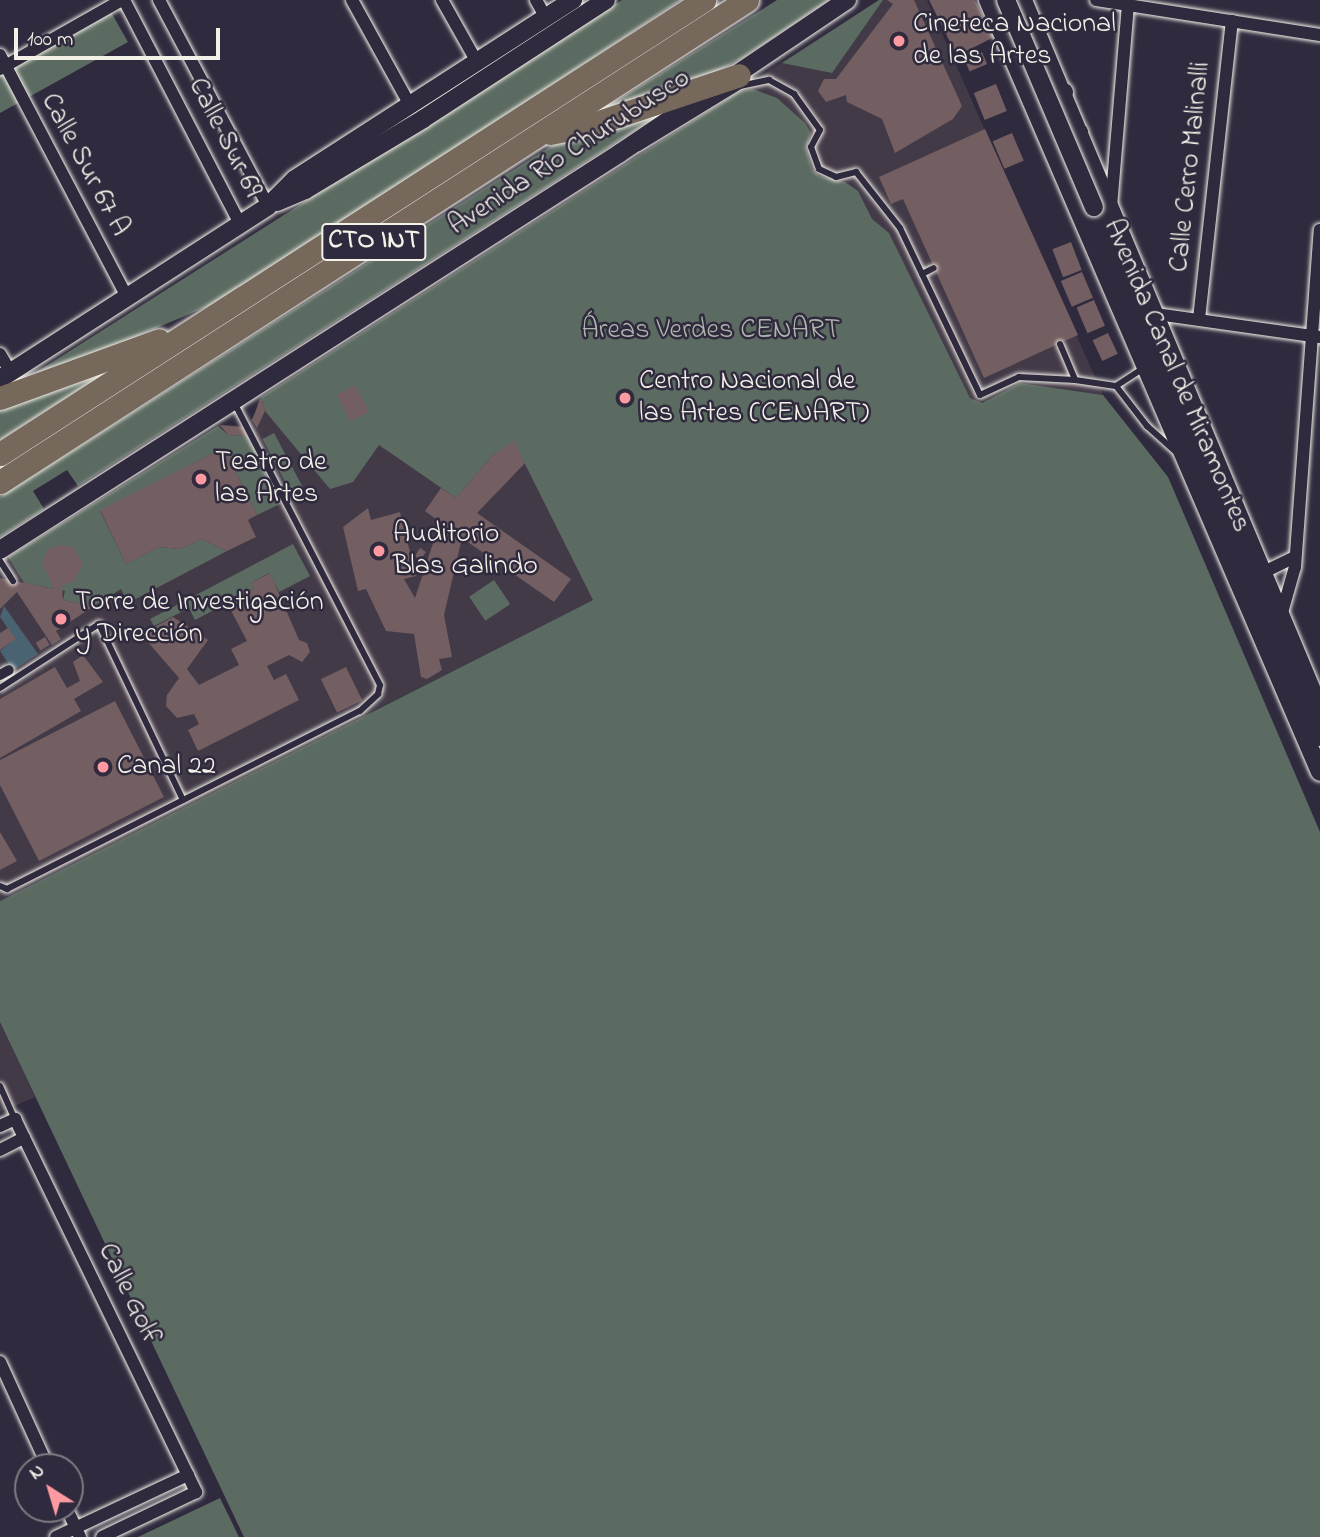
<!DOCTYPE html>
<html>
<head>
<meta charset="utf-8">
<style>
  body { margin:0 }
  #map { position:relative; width:1320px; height:1537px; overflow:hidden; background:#2f2a3d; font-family:"Indie Flower",sans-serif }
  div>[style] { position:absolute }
  .built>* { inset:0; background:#433a48 }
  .green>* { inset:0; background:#5c6b62; transform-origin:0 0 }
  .water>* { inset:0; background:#4a6372 }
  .building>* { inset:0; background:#735e61; transform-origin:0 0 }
  .roads { filter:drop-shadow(0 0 2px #f4f1e8) drop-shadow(0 0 2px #f4f1e8) }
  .service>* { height:6px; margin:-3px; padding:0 3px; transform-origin:3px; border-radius:3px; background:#2f2a3d }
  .pedestrian>* { height:10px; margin:-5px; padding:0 5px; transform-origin:5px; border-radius:5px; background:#2f2a3d }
  .minor>* { height:12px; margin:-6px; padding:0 6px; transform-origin:6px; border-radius:6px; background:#2f2a3d }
  .tertiary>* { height:16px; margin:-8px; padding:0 8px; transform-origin:8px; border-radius:8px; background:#2f2a3d }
  .secondary>* { height:18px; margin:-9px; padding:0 9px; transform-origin:9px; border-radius:9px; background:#2f2a3d }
  .motorway>* { height:23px; margin:-11.5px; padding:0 11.5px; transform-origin:11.5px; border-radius:11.5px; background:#76695c }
  .bridges { filter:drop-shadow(0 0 2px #f4f1e8) drop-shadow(0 0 2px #f4f1e8) }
  .secondary-bridge>* { height:18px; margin:-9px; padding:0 9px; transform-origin:9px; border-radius:9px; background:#2f2a3d }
  .dots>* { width:19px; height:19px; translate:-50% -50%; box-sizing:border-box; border:4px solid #2f2a3d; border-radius:50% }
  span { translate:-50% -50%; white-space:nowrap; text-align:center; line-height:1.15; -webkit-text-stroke:5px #2f2a3d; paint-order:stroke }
  .shield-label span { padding:2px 5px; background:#2f2a3d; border:2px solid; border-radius:5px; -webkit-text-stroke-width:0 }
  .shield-label { font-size:26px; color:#f4f1e8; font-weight:700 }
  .poi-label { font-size:28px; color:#f4f1e8 }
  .left { translate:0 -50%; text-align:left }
  .street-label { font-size:28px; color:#f4f1e8 }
  .park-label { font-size:28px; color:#b0b5ac }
  .north { position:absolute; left:14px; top:1453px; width:70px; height:70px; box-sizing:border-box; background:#2f2a3d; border:2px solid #7e7a81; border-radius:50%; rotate:323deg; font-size:19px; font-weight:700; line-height:28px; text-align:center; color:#f4f1e8 }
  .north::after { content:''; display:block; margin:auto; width:24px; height:32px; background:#ff9aa2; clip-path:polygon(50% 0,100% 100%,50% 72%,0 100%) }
  .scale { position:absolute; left:14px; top:28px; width:206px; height:32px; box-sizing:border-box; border:4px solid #f4f1e8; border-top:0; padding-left:9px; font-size:21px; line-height:24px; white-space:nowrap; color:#f4f1e8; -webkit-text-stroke:5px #2f2a3d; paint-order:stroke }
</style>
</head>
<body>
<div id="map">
  <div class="built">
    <div style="clip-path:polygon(879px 0,927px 0,1103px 395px,1020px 383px,0 901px,0 562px,220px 425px,246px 426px,256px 413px,258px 399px)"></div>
    <div style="clip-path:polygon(0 1022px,35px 1097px,0 1112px)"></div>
  </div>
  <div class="green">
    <div style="clip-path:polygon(622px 0,681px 0,225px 299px,7px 391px)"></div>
    <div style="clip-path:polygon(777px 0,829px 0,741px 59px,702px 79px,589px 118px)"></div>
    <div style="clip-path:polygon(879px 0,883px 0,832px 73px,782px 63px)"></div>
    <div style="clip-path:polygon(111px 12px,128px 42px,0 113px,0 73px)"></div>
    <div style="clip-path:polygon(753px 89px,777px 98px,805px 123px,811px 133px,806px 148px,812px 169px,819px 176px,845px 182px,858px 191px,872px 219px,889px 233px,970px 398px,982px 403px,1020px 383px,1103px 395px,1168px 477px,1320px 832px,1320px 1537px,244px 1537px,0 1022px,0 901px,593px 600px,514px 442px,493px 455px,456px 498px,379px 445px,353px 482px,330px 489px,265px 411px,261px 397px,740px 91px)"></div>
    <div style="clip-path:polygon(670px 108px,78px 486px,67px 470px,33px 491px,44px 509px,0 537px,0 497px,551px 146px)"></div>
    <div style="clip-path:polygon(127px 359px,0 440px,0 409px)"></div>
    <div style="clip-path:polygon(218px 426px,228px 435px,247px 436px,280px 504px,257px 515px,224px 448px,100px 511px,126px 564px,159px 547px,180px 549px,201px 539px,227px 551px,128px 603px,121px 589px,94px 606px,63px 600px,65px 591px,24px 583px,8px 557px)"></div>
    <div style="left:274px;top:433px;width:66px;height:13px;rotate:62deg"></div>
    <div style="clip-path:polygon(293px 544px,310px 576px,279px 592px,269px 573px,251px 583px,254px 589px,195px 620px,189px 608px,154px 626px,150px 619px)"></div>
    <div style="left:494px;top:580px;width:29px;height:30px;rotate:56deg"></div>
    <div style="clip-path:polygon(220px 1498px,239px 1537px,138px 1537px)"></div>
  </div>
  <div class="water">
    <div style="clip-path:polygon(4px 606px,38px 654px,13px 670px,0 651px,15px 639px,0 617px)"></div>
  </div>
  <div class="building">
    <div style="clip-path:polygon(887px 0,914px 0,962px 106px,953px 119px,895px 153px,882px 119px,847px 102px,846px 95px,826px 102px,818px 91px,824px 79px,836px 79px,893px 4px)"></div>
    <div style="clip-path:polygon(929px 0,975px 0,994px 37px,957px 56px)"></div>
    <div style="left:982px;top:52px;width:13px;height:19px;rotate:67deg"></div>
    <div style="left:996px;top:84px;width:29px;height:24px;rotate:68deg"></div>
    <div style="clip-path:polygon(985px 129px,1078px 335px,984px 378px,903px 199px,891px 204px,879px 177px)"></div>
    <div style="left:1012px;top:133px;width:30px;height:21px;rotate:67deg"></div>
    <div style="left:1071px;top:242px;width:30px;height:20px;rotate:69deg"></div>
    <div style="left:1082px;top:272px;width:28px;height:23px;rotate:67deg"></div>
    <div style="left:1094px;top:300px;width:28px;height:19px;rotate:67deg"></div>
    <div style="left:1108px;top:333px;width:23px;height:17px;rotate:65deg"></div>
    <div style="left:355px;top:385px;width:30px;height:21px;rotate:62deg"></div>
    <div style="clip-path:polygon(261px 397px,265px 411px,257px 428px,252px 420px)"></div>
    <div style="clip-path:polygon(220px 425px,242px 427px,247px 436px,228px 435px)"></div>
    <div style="clip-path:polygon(514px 441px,525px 463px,477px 513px,571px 579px,554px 602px,462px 538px,444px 615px,452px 657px,439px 659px,442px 670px,427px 679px,421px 677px,414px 634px,386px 631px,366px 589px,358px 591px,343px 527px,368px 508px,371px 520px,400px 512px,416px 576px,404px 579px,415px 598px,440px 522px,425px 511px,441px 488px,456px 498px,493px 455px)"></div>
    <div style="clip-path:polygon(224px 448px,257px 515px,248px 520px,256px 537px,227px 551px,201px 539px,180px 549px,159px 547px,126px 564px,100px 510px)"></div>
    <div style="clip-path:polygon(60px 545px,73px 547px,83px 564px,74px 581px,62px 586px,63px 600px,94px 606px,56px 631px,61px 639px,52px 645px,17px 592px,0 609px,0 578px,54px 589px,42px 562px,48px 550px)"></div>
    <div style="clip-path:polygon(420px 548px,426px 552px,420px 560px,415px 556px)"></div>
    <div style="clip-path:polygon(270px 573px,299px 640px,307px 643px,310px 652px,302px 662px,289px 655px,267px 666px,274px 680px,286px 674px,299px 700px,198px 751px,188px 730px,199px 724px,194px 714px,177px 718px,166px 706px,167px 695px,179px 678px,141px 634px,173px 617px,208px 640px,187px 669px,199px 685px,239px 665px,231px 649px,247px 641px,227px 603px,254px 589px,251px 583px)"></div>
    <div style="clip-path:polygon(8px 628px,16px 639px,0 650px,0 633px)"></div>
    <div style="left:45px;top:637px;width:9px;height:11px;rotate:58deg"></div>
    <div style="clip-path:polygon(83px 655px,103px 682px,74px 699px,81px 711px,0 758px,0 699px,55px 667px,67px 688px,80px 681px,73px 662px)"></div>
    <div style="left:346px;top:667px;width:37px;height:28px;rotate:64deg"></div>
    <div style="clip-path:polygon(115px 701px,164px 797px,39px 861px,0 785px,0 760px)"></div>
    <div style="clip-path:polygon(0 832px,17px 861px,0 870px)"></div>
  </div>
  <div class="roads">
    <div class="service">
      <div style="left:639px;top:148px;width:119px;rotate:-31.5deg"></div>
      <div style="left:740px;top:86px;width:30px;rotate:-12deg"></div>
      <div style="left:769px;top:80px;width:29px;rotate:29deg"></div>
      <div style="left:794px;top:94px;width:44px;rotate:54.2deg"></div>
      <div style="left:820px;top:130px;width:19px;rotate:118deg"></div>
      <div style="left:811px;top:147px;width:23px;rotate:70deg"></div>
      <div style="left:819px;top:169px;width:19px;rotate:25deg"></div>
      <div style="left:836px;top:177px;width:21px;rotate:-14deg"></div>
      <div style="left:856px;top:172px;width:71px;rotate:51.8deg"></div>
      <div style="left:900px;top:228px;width:185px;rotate:64.4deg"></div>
      <div style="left:980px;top:395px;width:43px;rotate:-24.8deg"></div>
      <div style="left:1019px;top:377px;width:56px;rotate:3.1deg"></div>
      <div style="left:922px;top:274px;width:13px;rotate:-27deg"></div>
      <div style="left:1060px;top:344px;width:39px;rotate:67deg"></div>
      <div style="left:1075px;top:380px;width:41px;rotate:8.3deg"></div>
      <div style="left:1116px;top:386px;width:33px;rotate:-33deg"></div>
      <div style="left:1116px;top:386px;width:51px;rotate:52.2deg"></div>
      <div style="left:1147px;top:426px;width:39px;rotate:42deg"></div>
      <div style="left:0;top:561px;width:24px;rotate:57deg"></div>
      <div style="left:0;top:688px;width:118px;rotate:-32.9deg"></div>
      <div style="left:99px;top:624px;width:195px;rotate:64.5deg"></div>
      <div style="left:0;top:886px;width:8px;rotate:23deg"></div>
      <div style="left:7px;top:889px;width:395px;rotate:-26.8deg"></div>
      <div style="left:360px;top:711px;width:25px;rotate:-43deg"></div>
      <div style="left:378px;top:694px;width:9px;rotate:-77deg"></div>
      <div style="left:380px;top:685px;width:318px;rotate:-117.3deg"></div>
      <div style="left:0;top:1086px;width:36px;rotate:66deg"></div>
    </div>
    <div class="pedestrian">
      <div style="left:0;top:675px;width:10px;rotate:-29deg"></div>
    </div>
    <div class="minor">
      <div style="left:124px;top:0;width:252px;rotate:62.6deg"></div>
      <div style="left:159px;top:0;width:233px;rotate:62.1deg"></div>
      <div style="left:352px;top:0;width:120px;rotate:61.1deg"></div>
      <div style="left:442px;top:0;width:71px;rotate:60.6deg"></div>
      <div style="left:536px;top:0;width:21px;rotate:61deg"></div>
      <div style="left:1096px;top:0;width:227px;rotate:8.9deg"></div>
      <div style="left:0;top:55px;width:273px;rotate:62.3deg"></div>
      <div style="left:0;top:69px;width:140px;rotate:-29.5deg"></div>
      <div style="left:1111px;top:207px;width:203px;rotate:-85.2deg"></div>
      <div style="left:1156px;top:314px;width:166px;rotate:8deg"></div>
      <div style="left:1199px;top:319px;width:300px;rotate:-83.7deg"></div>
      <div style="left:0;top:354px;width:22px;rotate:60deg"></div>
      <div style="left:1264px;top:572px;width:34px;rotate:-26deg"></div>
      <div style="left:1281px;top:616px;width:51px;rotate:-74.1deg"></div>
      <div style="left:1295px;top:567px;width:338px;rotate:-85.8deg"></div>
      <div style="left:0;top:1126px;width:17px;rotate:-25deg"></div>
      <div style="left:15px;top:1119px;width:415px;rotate:64.1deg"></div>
      <div style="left:196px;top:1492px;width:104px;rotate:154.4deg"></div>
      <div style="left:0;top:1150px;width:27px;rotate:-27deg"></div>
      <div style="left:0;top:1362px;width:115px;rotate:65.4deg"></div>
      <div style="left:67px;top:1509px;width:31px;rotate:65deg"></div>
      <div style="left:56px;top:1537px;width:146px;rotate:-25.2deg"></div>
    </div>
    <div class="tertiary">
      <div style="left:1024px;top:0;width:766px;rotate:67.28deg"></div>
    </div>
    <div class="secondary">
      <div style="left:988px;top:0;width:840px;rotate:66.73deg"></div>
      <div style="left:1039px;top:111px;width:19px;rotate:-9deg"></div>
      <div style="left:1058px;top:108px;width:17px;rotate:-69deg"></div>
      <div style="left:1049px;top:129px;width:17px;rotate:-21deg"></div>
      <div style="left:1065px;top:123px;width:17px;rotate:33deg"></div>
      <div style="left:277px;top:202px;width:30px;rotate:-23deg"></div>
      <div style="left:305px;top:190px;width:138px;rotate:-31deg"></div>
      <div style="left:423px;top:119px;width:218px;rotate:-33deg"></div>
      <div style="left:1094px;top:207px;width:576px;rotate:66.91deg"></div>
      <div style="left:0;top:379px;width:319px;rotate:-32.8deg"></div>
      <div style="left:268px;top:206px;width:38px;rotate:-45deg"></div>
      <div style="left:295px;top:179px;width:331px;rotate:-32.8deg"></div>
      <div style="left:0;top:550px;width:736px;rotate:-32.63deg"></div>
      <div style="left:620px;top:153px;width:274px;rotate:-34deg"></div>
    </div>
    <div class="motorway">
      <div style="left:550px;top:133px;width:38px;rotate:-11deg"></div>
      <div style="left:587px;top:126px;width:160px;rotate:-18.5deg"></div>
      <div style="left:0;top:398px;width:169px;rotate:-20deg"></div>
      <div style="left:0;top:454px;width:838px;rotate:-32.82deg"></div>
      <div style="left:0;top:482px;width:889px;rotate:-32.83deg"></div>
    </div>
  </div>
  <div class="bridges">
    <div class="secondary-bridge">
      <div style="left:1006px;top:0;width:225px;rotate:67deg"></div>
    </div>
  </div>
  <div class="dots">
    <div style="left:899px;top:41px;background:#ff9aa2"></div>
    <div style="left:625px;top:398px;background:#ff9aa2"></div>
    <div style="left:201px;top:479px;background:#ff9aa2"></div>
    <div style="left:379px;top:551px;background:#ff9aa2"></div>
    <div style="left:61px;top:619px;background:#ff9aa2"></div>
    <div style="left:103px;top:767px;background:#ff9aa2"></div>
  </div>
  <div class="shield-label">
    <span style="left:374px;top:242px">CTO INT</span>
  </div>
  <div class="poi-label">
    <span class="left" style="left:913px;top:41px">Cineteca Nacional<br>de las Artes</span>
    <span class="left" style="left:639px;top:398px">Centro Nacional de<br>las Artes (CENART)</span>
    <span class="left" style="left:215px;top:479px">Teatro de<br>las Artes</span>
    <span class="left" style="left:393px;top:551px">Auditorio<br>Blas Galindo</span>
    <span class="left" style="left:75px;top:619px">Torre de Investigación<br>y Dirección</span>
    <span class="left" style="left:117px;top:767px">Canal 22</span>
  </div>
  <div class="street-label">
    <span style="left:224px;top:138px;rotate:63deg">Calle Sur 69</span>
    <span style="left:570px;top:153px;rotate:-33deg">Avenida Río Churubusco</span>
    <span style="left:84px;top:165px;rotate:62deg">Calle Sur 67 A</span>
    <span style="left:1191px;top:167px;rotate:-84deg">Calle Cerro Malinalli</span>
    <span style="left:1176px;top:376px;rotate:67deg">Avenida Canal de Miramontes</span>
    <span style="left:128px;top:1294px;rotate:64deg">Calle Golf</span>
  </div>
  <div class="park-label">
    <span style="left:711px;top:331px">Áreas Verdes CENART</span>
  </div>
  <div class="north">N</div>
  <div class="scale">100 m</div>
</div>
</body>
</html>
